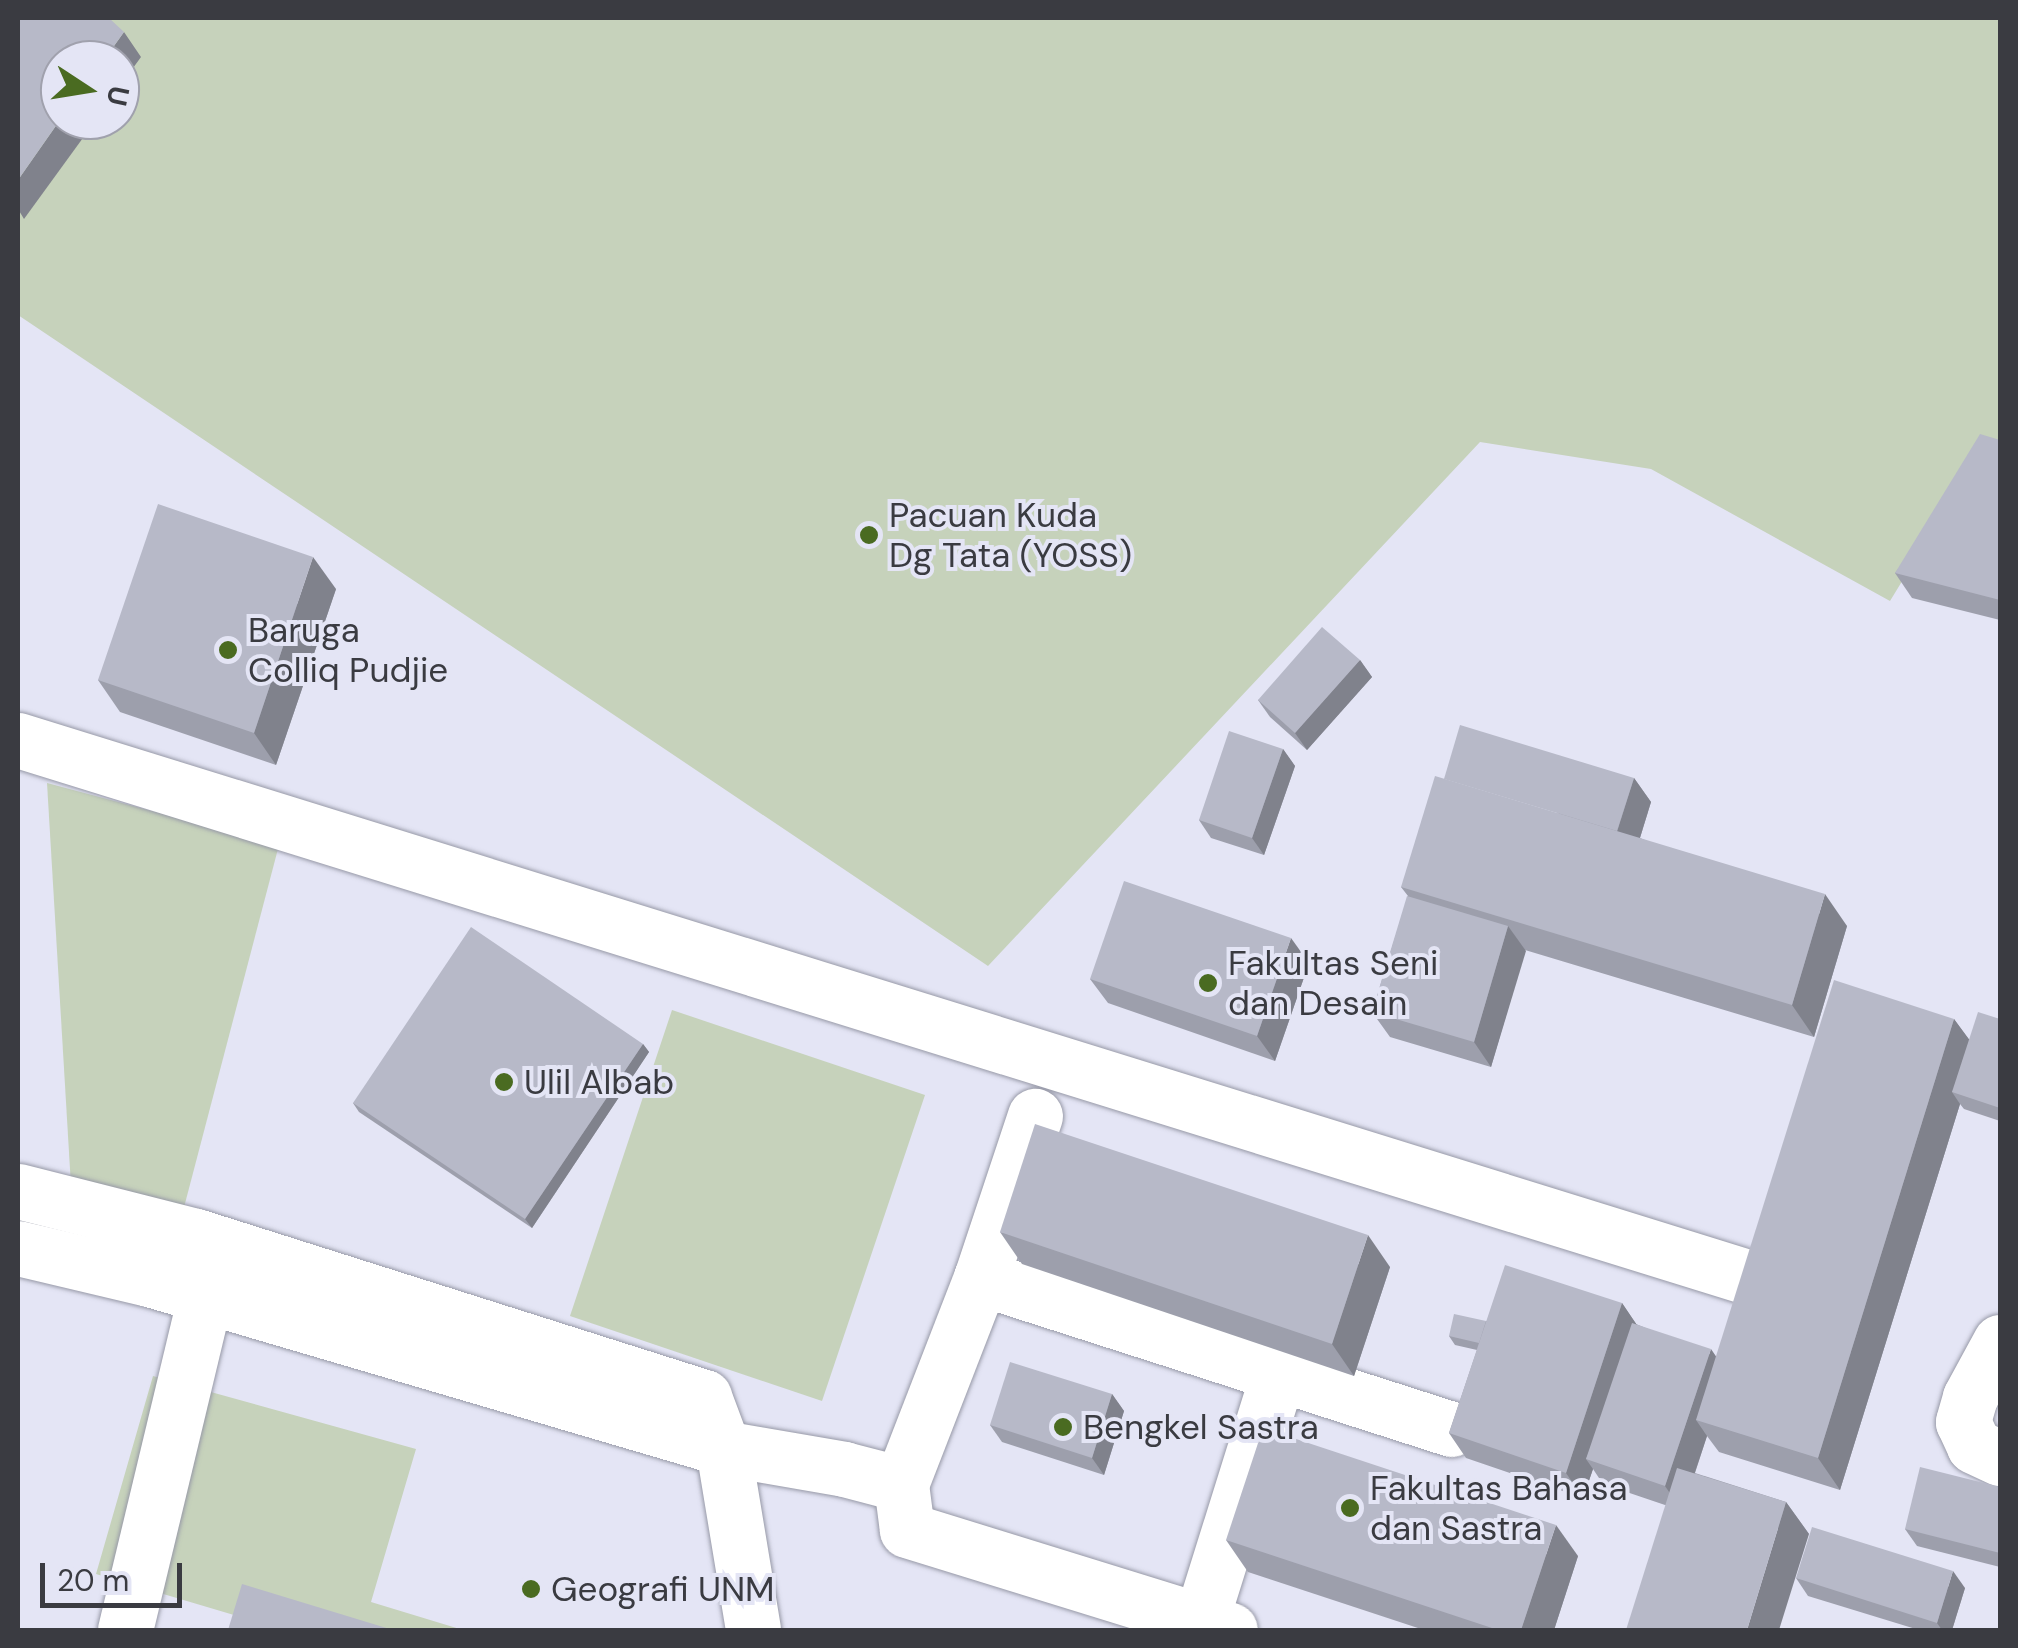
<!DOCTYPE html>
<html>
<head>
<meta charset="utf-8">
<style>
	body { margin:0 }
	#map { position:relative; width:2018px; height:1648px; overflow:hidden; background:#e4e5f5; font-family:"DM Sans",sans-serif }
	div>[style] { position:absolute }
	.green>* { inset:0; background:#c6d2bb }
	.roads { filter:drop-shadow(0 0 2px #9799a7) drop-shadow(0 0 2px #9799a7) }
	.minor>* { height:55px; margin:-27.5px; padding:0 27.5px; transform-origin:27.5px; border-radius:27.5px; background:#fff }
	.wall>* { inset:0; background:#9d9fac }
	.shaded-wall>* { inset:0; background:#80828c }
	.building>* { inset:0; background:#b7b9c8 }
	.dots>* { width:28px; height:28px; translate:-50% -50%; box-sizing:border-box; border:5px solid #e4e5f5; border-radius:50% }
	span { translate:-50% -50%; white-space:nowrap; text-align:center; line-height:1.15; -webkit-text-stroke:8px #e4e5f5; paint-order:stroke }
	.poi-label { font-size:35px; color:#3a3b41 }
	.left { translate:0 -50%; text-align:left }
	.frame { position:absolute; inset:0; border:20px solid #3a3b41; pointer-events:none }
	.north { position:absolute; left:40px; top:40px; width:100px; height:100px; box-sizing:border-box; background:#e4e5f5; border:2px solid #a0a1ad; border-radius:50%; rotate:102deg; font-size:28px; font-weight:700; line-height:40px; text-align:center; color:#3a3b41 }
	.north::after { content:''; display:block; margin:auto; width:35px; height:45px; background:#4a6b21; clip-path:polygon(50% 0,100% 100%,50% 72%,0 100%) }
	.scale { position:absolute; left:40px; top:1563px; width:142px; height:45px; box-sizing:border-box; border:5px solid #3a3b41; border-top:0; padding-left:12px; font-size:30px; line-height:35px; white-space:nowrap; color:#3a3b41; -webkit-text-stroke:8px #e4e5f5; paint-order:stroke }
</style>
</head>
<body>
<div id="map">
	<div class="green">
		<div style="clip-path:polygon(evenodd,18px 18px,2000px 18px,2000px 449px,1986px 444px,1890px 601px,1651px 469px,1480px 442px,988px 966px,18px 315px,18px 18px,60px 60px,120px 60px,120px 120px,60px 120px,60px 60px)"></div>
		<div style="clip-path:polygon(47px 783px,279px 845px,182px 1215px,71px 1186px)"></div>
		<div style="clip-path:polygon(672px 1010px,925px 1095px,822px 1401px,570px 1316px)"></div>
		<div style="clip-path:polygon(153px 1376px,416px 1449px,371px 1602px,463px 1630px,320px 1630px,244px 1618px,96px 1574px)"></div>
	</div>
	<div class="roads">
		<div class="minor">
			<div style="left:18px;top:740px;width:1828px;rotate:17.25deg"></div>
			<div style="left:18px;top:1191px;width:184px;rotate:14.2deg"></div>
			<div style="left:196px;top:1236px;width:533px;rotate:17.58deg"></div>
			<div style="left:704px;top:1397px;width:54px;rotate:69.6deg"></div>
			<div style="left:723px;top:1448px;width:184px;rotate:80.6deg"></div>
			<div style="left:18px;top:1248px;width:135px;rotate:13.3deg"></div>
			<div style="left:149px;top:1279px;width:598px;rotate:16.41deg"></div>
			<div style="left:723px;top:1448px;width:123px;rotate:9.8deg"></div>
			<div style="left:844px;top:1469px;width:59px;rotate:14.7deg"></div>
			<div style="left:901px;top:1484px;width:46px;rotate:82.6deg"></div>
			<div style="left:907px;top:1530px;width:338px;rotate:17.2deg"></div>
			<div style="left:981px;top:1278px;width:171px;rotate:-71.6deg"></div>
			<div style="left:2000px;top:1342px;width:63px;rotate:118.6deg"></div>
			<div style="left:1970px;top:1397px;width:26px;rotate:106deg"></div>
			<div style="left:1963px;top:1422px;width:26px;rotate:65deg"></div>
			<div style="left:1974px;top:1446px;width:29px;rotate:25deg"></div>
			<div style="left:901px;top:1484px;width:221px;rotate:-68.8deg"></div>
			<div style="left:981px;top:1278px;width:494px;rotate:17.8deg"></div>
			<div style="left:1201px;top:1620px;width:258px;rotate:-72.6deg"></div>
			<div style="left:125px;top:1630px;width:343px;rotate:-76.5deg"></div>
		</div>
	</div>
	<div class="wall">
		<div style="clip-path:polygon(2000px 440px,2000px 620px,1912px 598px,1895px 573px)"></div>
		<div style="clip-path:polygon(336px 589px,276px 765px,120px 712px,98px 680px)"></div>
		<div style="clip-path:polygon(1360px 660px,1372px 677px,1307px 750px,1270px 717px,1258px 700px)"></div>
		<div style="clip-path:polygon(1283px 749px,1295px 766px,1264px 855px,1211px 838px,1199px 820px)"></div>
		<div style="clip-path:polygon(1634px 778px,1651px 802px,1640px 838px,1847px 926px,1814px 1037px,1525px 950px,1491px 1067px,1390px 1037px,1372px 1012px,1408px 896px,1401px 887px)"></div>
		<div style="clip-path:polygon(1309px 963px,1275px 1061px,1108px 1003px,1090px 979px)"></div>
		<div style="clip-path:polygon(1954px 1019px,1969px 1040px,2000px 1019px,2000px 1121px,1964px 1109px,1960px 1104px,1840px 1490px,1719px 1452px,1707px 1436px,1695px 1473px,1786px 1502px,1809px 1534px,1665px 1505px,1603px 1484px,1593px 1469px,1583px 1498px,1466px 1458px,1449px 1433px,1477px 1350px,1455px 1345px,1449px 1336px,1486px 1321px,1622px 1303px,1636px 1324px,1716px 1357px)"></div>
		<div style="clip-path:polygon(643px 1044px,649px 1052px,532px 1228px,359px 1112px,353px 1103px)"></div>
		<div style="clip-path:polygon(1000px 1232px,1390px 1267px,1354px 1376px,1022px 1264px)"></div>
		<div style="clip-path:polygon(1112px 1394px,1124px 1411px,1104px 1475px,1002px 1442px,990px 1425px)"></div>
		<div style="clip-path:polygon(2000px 1487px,2000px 1567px,1917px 1546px,1905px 1529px)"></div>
		<div style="clip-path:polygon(1226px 1540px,1578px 1556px,1554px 1630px,1424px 1630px,1248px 1572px)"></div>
		<div style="clip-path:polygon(1796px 1578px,1965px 1588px,1952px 1630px,1919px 1630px,1808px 1596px)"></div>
	</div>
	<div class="shaded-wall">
		<div style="clip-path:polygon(124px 32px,141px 57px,120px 86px,120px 60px,104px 60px)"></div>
		<div style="clip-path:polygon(60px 120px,96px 120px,24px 219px,18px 209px,18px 180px)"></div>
		<div style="clip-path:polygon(313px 557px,336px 589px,276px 765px,254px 733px)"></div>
		<div style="clip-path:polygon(1360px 660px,1372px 677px,1307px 750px,1295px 733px)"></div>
		<div style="clip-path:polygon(1283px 749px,1295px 766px,1264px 855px,1252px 838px)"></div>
		<div style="clip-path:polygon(1634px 778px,1651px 802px,1634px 857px,1617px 832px)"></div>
		<div style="clip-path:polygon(1825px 894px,1847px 926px,1814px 1037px,1792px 1005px)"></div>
		<div style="clip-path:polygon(1508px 926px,1526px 951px,1491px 1067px,1474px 1042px)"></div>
		<div style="clip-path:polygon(1291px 938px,1309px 963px,1275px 1061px,1257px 1036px)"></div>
		<div style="clip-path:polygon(1954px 1019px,1977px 1050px,1952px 1092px,1960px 1104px,1840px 1490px,1818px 1458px)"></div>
		<div style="clip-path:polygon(643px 1044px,649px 1052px,532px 1228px,525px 1219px)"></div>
		<div style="clip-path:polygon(1368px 1235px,1390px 1267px,1354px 1376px,1332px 1344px)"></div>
		<div style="clip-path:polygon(1622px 1303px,1639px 1328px,1586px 1459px,1593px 1469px,1583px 1498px,1566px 1473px)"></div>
		<div style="clip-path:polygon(1711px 1349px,1728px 1374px,1696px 1420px,1707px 1436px,1682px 1511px,1665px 1486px)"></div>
		<div style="clip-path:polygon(1112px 1394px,1124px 1411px,1104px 1475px,1092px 1458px)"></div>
		<div style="clip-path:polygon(1786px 1502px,1809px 1534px,1779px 1630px,1747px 1630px)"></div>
		<div style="clip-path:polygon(1556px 1525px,1578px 1556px,1554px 1630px,1521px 1630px)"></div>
		<div style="clip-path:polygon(1953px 1571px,1965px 1588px,1952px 1630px,1942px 1630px,1937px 1623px)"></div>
	</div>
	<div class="building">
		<div style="clip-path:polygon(18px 18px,109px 18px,124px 32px,104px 60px,60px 60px,60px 120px,18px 180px)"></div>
		<div style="clip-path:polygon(1980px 434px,2000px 440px,2000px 600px,1895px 573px)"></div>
		<div style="clip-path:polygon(158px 504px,313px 557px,254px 733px,98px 680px)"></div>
		<div style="clip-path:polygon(1322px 627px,1360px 660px,1295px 733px,1258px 700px)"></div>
		<div style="clip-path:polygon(1460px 725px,1634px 778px,1617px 831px,1444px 779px)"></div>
		<div style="clip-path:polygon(1229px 731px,1283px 749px,1252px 838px,1199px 820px)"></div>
		<div style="clip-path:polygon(1435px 776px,1825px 894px,1792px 1005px,1401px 887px)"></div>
		<div style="clip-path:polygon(1124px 881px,1291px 938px,1257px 1036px,1090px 979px)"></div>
		<div style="clip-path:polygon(1407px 896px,1508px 926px,1474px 1042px,1372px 1012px)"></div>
		<div style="clip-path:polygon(471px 927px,643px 1044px,525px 1219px,353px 1103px)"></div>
		<div style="clip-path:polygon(1834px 980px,1954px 1019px,1818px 1458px,1696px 1420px)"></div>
		<div style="clip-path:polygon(1978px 1012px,2000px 1019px,2000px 1108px,1952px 1092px)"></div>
		<div style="clip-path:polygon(1035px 1124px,1368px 1235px,1332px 1344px,1000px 1232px)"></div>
		<div style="clip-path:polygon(1505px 1265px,1622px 1303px,1566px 1473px,1449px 1433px)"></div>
		<div style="clip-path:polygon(1454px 1314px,1486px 1321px,1479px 1343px,1449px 1336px)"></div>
		<div style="clip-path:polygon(1632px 1323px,1711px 1349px,1665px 1486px,1586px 1459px)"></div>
		<div style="clip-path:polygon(1010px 1362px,1112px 1394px,1092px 1458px,990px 1425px)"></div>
		<div style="clip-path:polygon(1263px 1428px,1556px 1525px,1521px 1630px,1498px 1630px,1226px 1540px)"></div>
		<div style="clip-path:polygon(1920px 1467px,2000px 1487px,2000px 1553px,1905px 1529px)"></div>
		<div style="clip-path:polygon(1677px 1468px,1786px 1502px,1747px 1630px,1626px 1630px)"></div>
		<div style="clip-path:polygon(1812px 1527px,1953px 1571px,1937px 1623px,1796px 1578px)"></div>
		<div style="clip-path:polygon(242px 1584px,393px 1630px,228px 1630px)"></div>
	</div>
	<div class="dots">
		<div style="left:869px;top:535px;background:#4a6b21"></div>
		<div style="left:228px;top:650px;background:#4a6b21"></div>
		<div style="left:1208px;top:983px;background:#4a6b21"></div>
		<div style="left:504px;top:1082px;background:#4a6b21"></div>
		<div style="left:1063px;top:1427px;background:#4a6b21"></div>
		<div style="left:1350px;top:1508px;background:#4a6b21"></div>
		<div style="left:531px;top:1589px;background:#4a6b21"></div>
	</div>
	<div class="poi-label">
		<span class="left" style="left:889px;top:535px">Pacuan Kuda<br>Dg Tata (YOSS)</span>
		<span class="left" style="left:248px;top:650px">Baruga<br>Colliq Pudjie</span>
		<span class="left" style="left:1228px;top:983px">Fakultas Seni<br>dan Desain</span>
		<span class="left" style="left:524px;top:1082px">Ulil Albab</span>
		<span class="left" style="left:1083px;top:1427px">Bengkel Sastra</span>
		<span class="left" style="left:1370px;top:1508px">Fakultas Bahasa<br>dan Sastra</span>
		<span class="left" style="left:551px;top:1589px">Geografi UNM</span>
	</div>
	<div class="frame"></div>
	<div class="north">U</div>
	<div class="scale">20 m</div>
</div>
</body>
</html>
